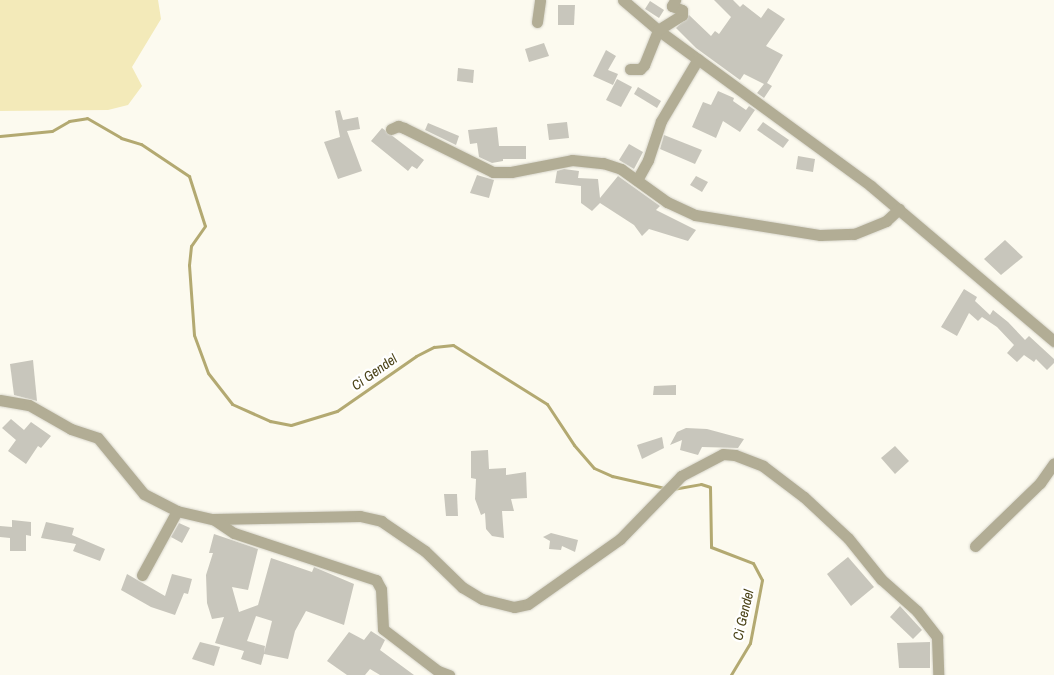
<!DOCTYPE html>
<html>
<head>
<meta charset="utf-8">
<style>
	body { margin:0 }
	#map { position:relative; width:1054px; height:675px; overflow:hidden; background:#fcfaef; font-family:"Archivo Narrow",sans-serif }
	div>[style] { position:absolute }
	.green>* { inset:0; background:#f3eab9 }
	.stream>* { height:3px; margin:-1.5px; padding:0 1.5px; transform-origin:1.5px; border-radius:1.5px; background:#b3a971 }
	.building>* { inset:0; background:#c8c6bc }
	.roads { filter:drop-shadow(0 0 1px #d7d5cb) drop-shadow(0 0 1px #d7d5cb) }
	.street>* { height:11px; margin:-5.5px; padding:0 5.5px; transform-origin:5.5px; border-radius:5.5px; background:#b2ad95 }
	span { translate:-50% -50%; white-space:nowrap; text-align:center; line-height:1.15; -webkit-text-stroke:4.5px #fff; paint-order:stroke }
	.water-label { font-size:14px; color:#4a4216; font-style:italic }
</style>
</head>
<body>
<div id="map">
	<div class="green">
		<div style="clip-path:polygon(0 0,158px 0,161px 19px,132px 67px,142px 86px,128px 105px,108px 110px,0 111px)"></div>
	</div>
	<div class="stream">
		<div style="left:0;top:136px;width:52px;rotate:-5.5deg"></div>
		<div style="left:52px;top:131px;width:20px;rotate:-30deg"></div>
		<div style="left:69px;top:121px;width:18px;rotate:-9deg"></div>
		<div style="left:87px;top:118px;width:39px;rotate:30deg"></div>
		<div style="left:121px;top:138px;width:21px;rotate:17deg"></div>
		<div style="left:141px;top:144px;width:58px;rotate:33.7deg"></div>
		<div style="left:189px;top:176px;width:52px;rotate:72.3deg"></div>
		<div style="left:205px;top:226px;width:24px;rotate:125deg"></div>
		<div style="left:191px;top:246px;width:19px;rotate:96deg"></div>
		<div style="left:189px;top:265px;width:70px;rotate:85.9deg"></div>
		<div style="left:194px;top:335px;width:40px;rotate:69.8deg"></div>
		<div style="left:208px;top:373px;width:39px;rotate:52deg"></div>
		<div style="left:232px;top:404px;width:42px;rotate:24.1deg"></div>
		<div style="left:270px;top:421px;width:21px;rotate:11deg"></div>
		<div style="left:291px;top:425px;width:48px;rotate:-16.9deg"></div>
		<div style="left:337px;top:411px;width:96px;rotate:-34.8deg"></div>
		<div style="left:416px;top:356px;width:20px;rotate:-27deg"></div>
		<div style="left:434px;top:347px;width:19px;rotate:-6deg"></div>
		<div style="left:453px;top:345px;width:111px;rotate:32.1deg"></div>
		<div style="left:547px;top:404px;width:49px;rotate:56.6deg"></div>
		<div style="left:574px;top:445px;width:30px;rotate:49deg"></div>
		<div style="left:594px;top:468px;width:20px;rotate:24deg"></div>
		<div style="left:612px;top:476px;width:54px;rotate:12.8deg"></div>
		<div style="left:673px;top:489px;width:28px;rotate:-10deg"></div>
		<div style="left:701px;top:484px;width:9px;rotate:18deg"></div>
		<div style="left:710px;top:487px;width:60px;rotate:89deg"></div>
		<div style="left:711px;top:547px;width:45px;rotate:20.9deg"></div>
		<div style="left:753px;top:563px;width:19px;rotate:62deg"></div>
		<div style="left:762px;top:580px;width:64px;rotate:100.8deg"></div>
		<div style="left:750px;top:643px;width:37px;rotate:121deg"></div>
	</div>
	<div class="building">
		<div style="clip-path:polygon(714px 0,733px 0,740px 7px,743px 4px,761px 18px,768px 8px,785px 19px,766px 46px,783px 55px,767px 83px,772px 86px,764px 98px,757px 93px,764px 84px,744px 74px,740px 80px,696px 48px,676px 28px,689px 15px,711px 36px,715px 31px,719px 34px,731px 17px)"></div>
		<div style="clip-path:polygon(650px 1px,664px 10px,659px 18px,645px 9px)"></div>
		<div style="clip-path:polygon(558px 5px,575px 5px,574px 25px,558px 25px)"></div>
		<div style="clip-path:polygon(544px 43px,549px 56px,529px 62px,525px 49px)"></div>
		<div style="clip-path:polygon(606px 50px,616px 56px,608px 70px,618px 74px,613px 85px,593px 76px)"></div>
		<div style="clip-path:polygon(458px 68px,474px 70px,473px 83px,457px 81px)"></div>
		<div style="clip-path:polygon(617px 79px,632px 87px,621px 107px,606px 100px)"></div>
		<div style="clip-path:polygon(638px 87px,661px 101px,657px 108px,634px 94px)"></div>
		<div style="clip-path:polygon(718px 91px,734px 98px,733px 101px,746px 110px,749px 106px,755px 110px,740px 132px,723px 121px,716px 138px,692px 127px,703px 102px,711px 105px)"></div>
		<div style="clip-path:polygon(340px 110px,343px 120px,358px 117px,360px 129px,347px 131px,362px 171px,338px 179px,324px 142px,340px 137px,335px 111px)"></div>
		<div style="clip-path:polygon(567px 122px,569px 138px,549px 140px,547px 124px)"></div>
		<div style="clip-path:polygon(763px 122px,789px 140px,783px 148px,757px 130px)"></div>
		<div style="clip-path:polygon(428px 123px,459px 136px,456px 145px,425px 130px)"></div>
		<div style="clip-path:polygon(497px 127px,499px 146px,526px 146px,526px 159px,503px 159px,503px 161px,492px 163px,479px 157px,477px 143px,470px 144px,468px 130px)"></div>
		<div style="clip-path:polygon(382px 128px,424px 160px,417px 169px,412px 166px,408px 171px,371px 141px)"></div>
		<div style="clip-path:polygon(664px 135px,702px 150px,695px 164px,660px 149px)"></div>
		<div style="clip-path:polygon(629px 144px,643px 152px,634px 169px,619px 160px)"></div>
		<div style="clip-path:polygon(798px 156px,815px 159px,813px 172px,796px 169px)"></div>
		<div style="clip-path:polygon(564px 169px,579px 171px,578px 178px,598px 179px,600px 198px,618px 176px,660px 206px,656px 210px,696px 230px,688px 241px,649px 229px,642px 236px,634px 225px,600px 203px,592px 211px,581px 203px,581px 186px,555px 183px,557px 171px)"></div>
		<div style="clip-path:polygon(477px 175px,494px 180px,489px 198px,470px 193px)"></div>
		<div style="clip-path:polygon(696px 176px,708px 182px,702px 192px,690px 185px)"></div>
		<div style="clip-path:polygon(1005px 240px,1023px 257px,1001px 275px,984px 259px)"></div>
		<div style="clip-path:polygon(964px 289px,977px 297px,975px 301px,990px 315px,993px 310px,1008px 322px,1025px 340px,1029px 336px,1054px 359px,1054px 363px,1047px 370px,1036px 359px,1034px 362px,1024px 355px,1017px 362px,1007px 353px,1014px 345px,997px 327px,982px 317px,978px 321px,969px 313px,957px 336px,941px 327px)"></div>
		<div style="clip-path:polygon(33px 360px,37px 401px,14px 395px,10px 364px)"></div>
		<div style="clip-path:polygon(676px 385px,676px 395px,653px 395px,654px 386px)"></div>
		<div style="clip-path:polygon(11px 419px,24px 430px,31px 422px,51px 436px,41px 448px,38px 446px,26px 464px,8px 451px,16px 440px,2px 428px)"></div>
		<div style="clip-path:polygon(686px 428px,707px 429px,744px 439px,738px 448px,702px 447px,698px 455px,680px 450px,682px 440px,670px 445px,677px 432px)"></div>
		<div style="clip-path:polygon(662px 437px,664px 448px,642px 459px,637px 445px)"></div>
		<div style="clip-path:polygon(895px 446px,909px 461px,895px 474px,881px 458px)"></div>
		<div style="clip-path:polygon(488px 450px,489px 469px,506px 468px,506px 475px,526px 472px,527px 498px,511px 499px,514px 511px,502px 511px,504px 538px,492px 536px,486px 529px,485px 513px,481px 515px,475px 499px,476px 479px,471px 478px,471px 451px)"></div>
		<div style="clip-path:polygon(444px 494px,457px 494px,458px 516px,446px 516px)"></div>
		<div style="clip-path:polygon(12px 520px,31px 522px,31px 536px,26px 535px,26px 551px,10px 551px,10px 538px,0 537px,0 526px,12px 527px)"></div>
		<div style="clip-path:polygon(46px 522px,74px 528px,72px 535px,105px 549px,100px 561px,73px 551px,76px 544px,41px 538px)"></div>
		<div style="clip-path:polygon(179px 523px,190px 528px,182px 543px,171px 537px)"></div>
		<div style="clip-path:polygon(551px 533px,578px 540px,575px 552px,562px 546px,561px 550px,549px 549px,550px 541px,543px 537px)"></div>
		<div style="clip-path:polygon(evenodd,214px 534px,258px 549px,248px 590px,232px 587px,239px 612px,258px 605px,271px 558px,312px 572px,314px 567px,354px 584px,344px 625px,306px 611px,295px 631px,288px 659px,264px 654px,261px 665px,241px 659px,244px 651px,215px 643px,224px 617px,212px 619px,207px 603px,206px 575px,213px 553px,209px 553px,214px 534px,256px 616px,272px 621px,264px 653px,265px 646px,247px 641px,256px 616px)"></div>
		<div style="clip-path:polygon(848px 557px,874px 587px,851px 606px,827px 574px)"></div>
		<div style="clip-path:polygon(127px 574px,165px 596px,172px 574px,192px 579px,188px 594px,184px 593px,175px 615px,151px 607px,121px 590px)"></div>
		<div style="clip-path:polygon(900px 606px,922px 630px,913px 639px,890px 617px)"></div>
		<div style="clip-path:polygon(371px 631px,385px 640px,380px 650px,414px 675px,380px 675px,370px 669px,365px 675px,347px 675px,327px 661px,349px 632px,364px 640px)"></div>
		<div style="clip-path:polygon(200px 642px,220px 647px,214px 666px,192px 659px)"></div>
		<div style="clip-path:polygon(930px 642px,930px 668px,899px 668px,897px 643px)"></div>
	</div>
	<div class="roads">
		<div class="street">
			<div style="left:623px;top:0;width:46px;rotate:40.6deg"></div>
			<div style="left:658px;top:30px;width:264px;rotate:36.2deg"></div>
			<div style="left:871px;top:186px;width:240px;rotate:40.3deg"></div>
			<div style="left:537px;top:22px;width:22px;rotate:-82deg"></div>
			<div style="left:630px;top:69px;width:10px"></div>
			<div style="left:640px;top:69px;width:6px;rotate:-45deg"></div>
			<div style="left:644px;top:65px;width:38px;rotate:-68deg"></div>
			<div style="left:658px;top:30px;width:28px;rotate:-32deg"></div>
			<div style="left:682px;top:15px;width:5px;rotate:-90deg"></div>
			<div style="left:682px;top:10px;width:11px;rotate:-158deg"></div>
			<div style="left:672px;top:6px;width:7px;rotate:-63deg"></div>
			<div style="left:391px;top:129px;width:8px;rotate:-23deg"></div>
			<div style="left:398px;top:126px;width:6px;rotate:18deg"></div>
			<div style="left:404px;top:128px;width:99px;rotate:26.3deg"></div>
			<div style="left:493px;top:172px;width:18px"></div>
			<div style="left:511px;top:172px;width:62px;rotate:-11.1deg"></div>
			<div style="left:572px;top:160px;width:31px;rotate:6deg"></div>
			<div style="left:603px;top:163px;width:19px;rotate:18deg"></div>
			<div style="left:621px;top:169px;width:57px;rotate:35.7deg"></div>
			<div style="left:667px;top:202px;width:31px;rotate:25deg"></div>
			<div style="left:695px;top:215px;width:127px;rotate:9.1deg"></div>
			<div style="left:820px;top:235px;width:34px;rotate:-2deg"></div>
			<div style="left:854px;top:234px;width:35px;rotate:-22deg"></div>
			<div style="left:886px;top:221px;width:18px;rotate:-43deg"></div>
			<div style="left:637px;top:180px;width:23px;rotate:-61deg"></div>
			<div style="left:648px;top:160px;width:41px;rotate:-71.6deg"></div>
			<div style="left:661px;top:121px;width:72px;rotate:-59.2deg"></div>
			<div style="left:0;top:400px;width:29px;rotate:10deg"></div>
			<div style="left:29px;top:405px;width:48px;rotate:29.7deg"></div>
			<div style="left:71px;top:429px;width:28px;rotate:18deg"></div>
			<div style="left:98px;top:438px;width:72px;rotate:50.6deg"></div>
			<div style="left:144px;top:494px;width:37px;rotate:27deg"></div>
			<div style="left:177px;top:511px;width:37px;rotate:13deg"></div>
			<div style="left:213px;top:519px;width:147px;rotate:-1.2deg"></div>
			<div style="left:360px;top:516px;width:22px;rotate:13deg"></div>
			<div style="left:381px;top:521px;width:53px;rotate:34.3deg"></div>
			<div style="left:425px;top:551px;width:52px;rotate:44.2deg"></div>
			<div style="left:462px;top:587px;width:23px;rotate:31deg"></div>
			<div style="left:482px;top:599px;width:33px;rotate:14deg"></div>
			<div style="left:514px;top:607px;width:14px;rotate:-12deg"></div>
			<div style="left:528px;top:604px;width:113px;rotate:-35.2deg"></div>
			<div style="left:620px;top:539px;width:88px;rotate:-45.9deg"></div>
			<div style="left:681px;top:476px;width:47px;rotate:-27.6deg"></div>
			<div style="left:723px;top:454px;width:12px;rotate:5deg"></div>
			<div style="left:735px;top:455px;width:30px;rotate:21deg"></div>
			<div style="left:763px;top:466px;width:51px;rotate:37.1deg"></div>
			<div style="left:804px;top:497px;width:60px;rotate:43deg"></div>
			<div style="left:848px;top:538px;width:53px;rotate:51.2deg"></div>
			<div style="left:881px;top:579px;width:48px;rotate:41.6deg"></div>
			<div style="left:917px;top:611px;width:33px;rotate:52deg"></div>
			<div style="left:937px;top:637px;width:38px;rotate:88deg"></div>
			<div style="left:213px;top:519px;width:25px;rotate:34deg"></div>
			<div style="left:234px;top:533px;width:150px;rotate:18.3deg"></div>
			<div style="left:376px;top:580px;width:10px;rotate:61deg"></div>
			<div style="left:381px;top:589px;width:40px;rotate:87.1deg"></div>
			<div style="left:383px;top:629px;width:69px;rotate:37.4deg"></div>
			<div style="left:438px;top:671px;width:12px;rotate:20deg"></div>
			<div style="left:975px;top:546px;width:91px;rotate:-44.1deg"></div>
			<div style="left:1040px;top:483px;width:24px;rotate:-55deg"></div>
			<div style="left:142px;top:575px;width:73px;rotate:-61.3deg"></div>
		</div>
	</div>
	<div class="water-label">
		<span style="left:374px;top:372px;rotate:-35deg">Ci Gendel</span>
		<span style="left:743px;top:615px;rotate:-77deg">Ci Gendel</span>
	</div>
</div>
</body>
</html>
